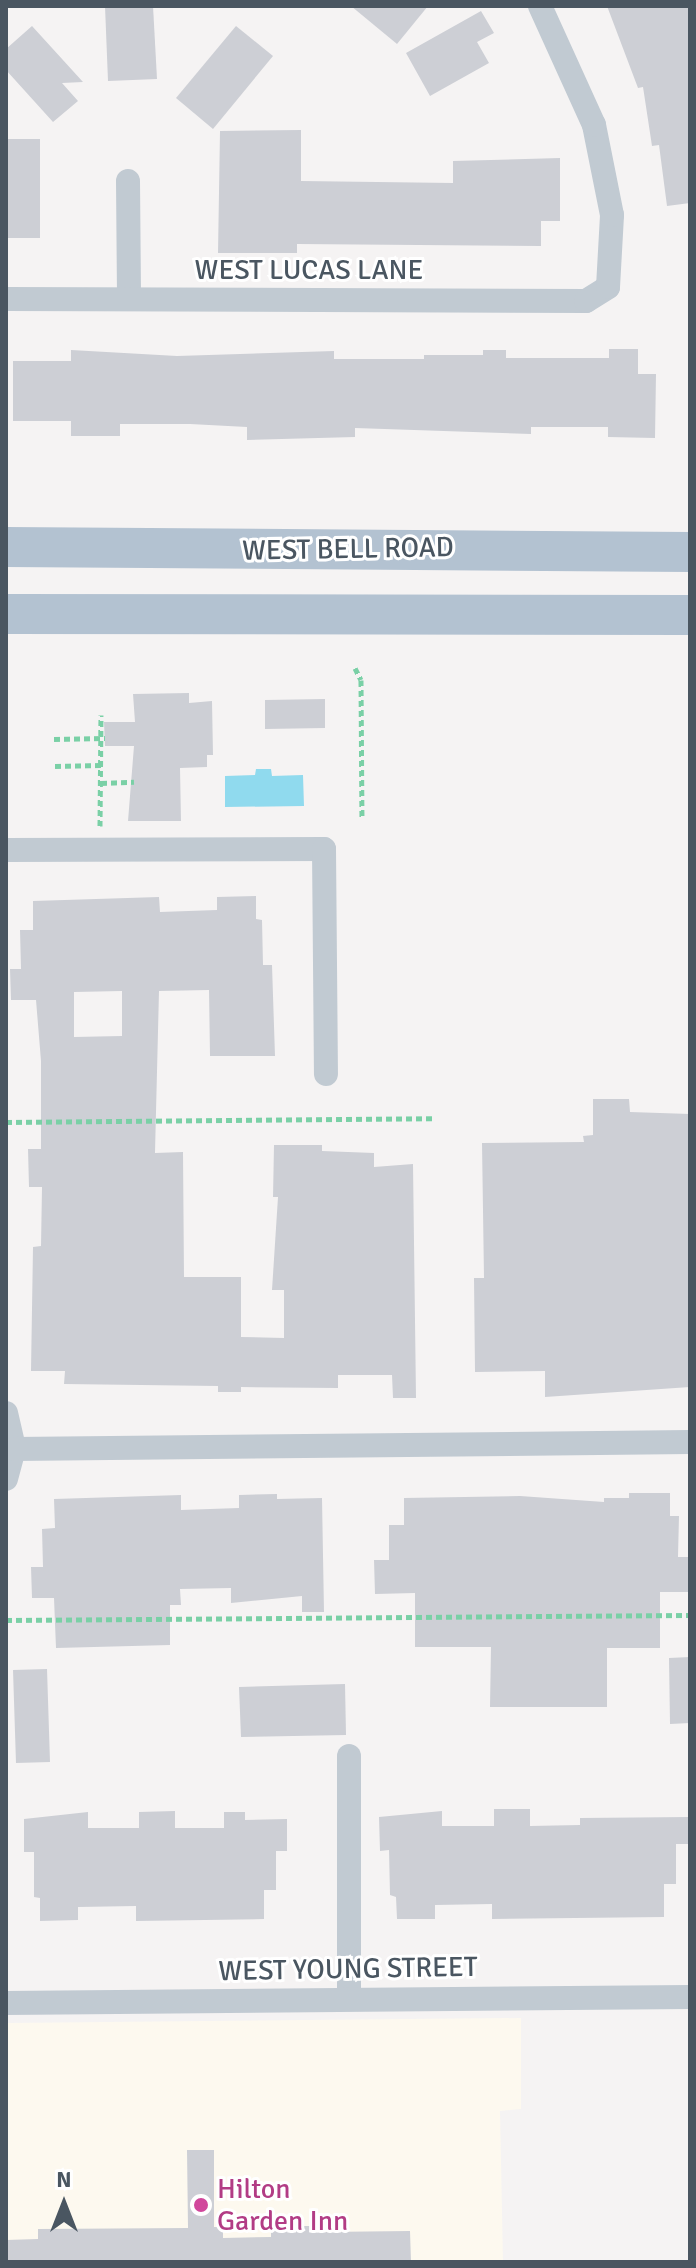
<!DOCTYPE html>
<html>
<head>
<meta charset="utf-8">
<style>
	body { margin:0 }
	#map { position:relative; width:696px; height:2268px; overflow:hidden; background:#f5f3f3; font-family:Signika,sans-serif }
	div>[style] { position:absolute }
	.commercial>* { inset:0; background:#fdf9ef }
	.water>* { inset:0; background:#90daee }
	.building>* { inset:0; background:#cdcfd5 }
	.path>* { height:5px; margin-top:-2.5px; transform-origin:0; background:repeating-linear-gradient(90deg,#7ad0a6 0 6px,transparent 0 10px) }
	.minor>* { height:24px; margin:-12px; padding:0 12px; transform-origin:12px; border-radius:12px; background:#c1cad2 }
	.primary>* { height:40px; margin:-20px; padding:0 20px; transform-origin:20px; border-radius:20px; background:#b3c2d1 }
	.dots>* { width:22px; height:22px; translate:-50% -50%; box-sizing:border-box; border:4px solid #fff; border-radius:50% }
	span { translate:-50% -50%; white-space:nowrap; text-align:center; line-height:1.15; -webkit-text-stroke:6px #fff; paint-order:stroke }
	.street-label { font-size:28px; color:#4a5661 }
	.hotel-label { font-size:28px; color:#b23c85 }
	.left { translate:0 -50%; text-align:left }
	.frame { position:absolute; inset:0; border:8px solid #4a5661; pointer-events:none }
	.north { position:absolute; left:24px; top:2164px; width:80px; height:80px; -webkit-text-stroke:6px #fff; paint-order:stroke; rotate:0deg; font-size:22px; font-weight:700; line-height:32px; text-align:center; color:#4a5661 }
	.north::after { content:''; display:block; margin:auto; width:28px; height:36px; background:#4a5661; clip-path:polygon(50% 0,100% 100%,50% 72%,0 100%) }
</style>
</head>
<body>
<div id="map">
	<div class="commercial">
		<div style="clip-path:polygon(521px 2018px,521px 2109px,500px 2111px,503px 2262px,6px 2262px,6px 2023px)"></div>
	</div>
	<div class="water">
		<div style="clip-path:polygon(256px 769px,271px 769px,272px 776px,303px 775px,304px 806px,225px 807px,225px 776px,255px 775px)"></div>
	</div>
	<div class="building">
		<div style="clip-path:polygon(105px 6px,153px 6px,157px 79px,108px 81px)"></div>
		<div style="clip-path:polygon(351px 6px,428px 6px,397px 44px)"></div>
		<div style="clip-path:polygon(607px 6px,690px 6px,690px 203px,667px 206px,659px 145px,652px 146px,643px 87px,638px 88px)"></div>
		<div style="clip-path:polygon(481px 11px,494px 33px,477px 42px,489px 63px,430px 96px,406px 53px)"></div>
		<div style="clip-path:polygon(32px 26px,83px 82px,62px 83px,78px 101px,53px 122px,6px 70px,6px 49px)"></div>
		<div style="clip-path:polygon(236px 26px,273px 56px,213px 129px,176px 98px)"></div>
		<div style="clip-path:polygon(301px 130px,301px 181px,453px 183px,453px 161px,560px 158px,560px 221px,541px 221px,541px 246px,297px 244px,297px 253px,218px 253px,220px 131px)"></div>
		<div style="clip-path:polygon(6px 139px,40px 139px,40px 238px,6px 238px)"></div>
		<div style="clip-path:polygon(609px 349px,638px 349px,638px 374px,656px 374px,655px 438px,608px 437px,608px 427px,531px 427px,531px 434px,355px 428px,355px 437px,247px 440px,247px 427px,190px 424px,120px 424px,120px 436px,71px 436px,71px 421px,13px 421px,13px 361px,71px 361px,71px 350px,177px 356px,334px 351px,334px 359px,424px 359px,424px 355px,483px 355px,483px 350px,506px 350px,506px 358px,609px 358px)"></div>
		<div style="clip-path:polygon(189px 693px,189px 703px,212px 701px,213px 755px,207px 755px,207px 767px,180px 768px,181px 821px,128px 821px,134px 746px,105px 746px,104px 722px,135px 722px,133px 694px)"></div>
		<div style="clip-path:polygon(325px 699px,325px 728px,265px 729px,265px 700px)"></div>
		<div style="clip-path:polygon(evenodd,256px 896px,256px 919px,262px 920px,263px 965px,272px 965px,275px 1056px,210px 1056px,209px 990px,159px 991px,155px 1153px,183px 1152px,184px 1277px,241px 1277px,241px 1337px,284px 1338px,284px 1290px,272px 1290px,278px 1197px,273px 1197px,274px 1145px,322px 1145px,322px 1151px,374px 1153px,374px 1167px,413px 1164px,416px 1398px,393px 1398px,392px 1375px,338px 1375px,338px 1388px,241px 1387px,241px 1392px,218px 1392px,218px 1386px,64px 1384px,65px 1371px,31px 1371px,33px 1247px,41px 1246px,42px 1187px,29px 1187px,28px 1149px,41px 1149px,41px 1061px,36px 1000px,11px 1000px,10px 969px,21px 969px,20px 930px,33px 930px,33px 901px,159px 897px,160px 912px,217px 910px,217px 897px,256px 896px,122px 991px,122px 1036px,74px 1037px,74px 992px,122px 991px)"></div>
		<div style="clip-path:polygon(593px 1099px,629px 1099px,630px 1112px,690px 1114px,690px 1387px,545px 1397px,545px 1371px,475px 1372px,474px 1278px,484px 1278px,482px 1143px,584px 1142px,583px 1136px,593px 1135px)"></div>
		<div style="clip-path:polygon(629px 1493px,670px 1493px,670px 1516px,679px 1516px,678px 1557px,690px 1557px,690px 1592px,660px 1592px,660px 1648px,607px 1648px,607px 1707px,490px 1707px,491px 1647px,415px 1647px,415px 1593px,375px 1594px,374px 1560px,389px 1560px,389px 1525px,404px 1525px,404px 1498px,520px 1496px,604px 1502px,604px 1498px,629px 1498px)"></div>
		<div style="clip-path:polygon(277px 1494px,277px 1499px,322px 1498px,324px 1612px,302px 1612px,302px 1596px,231px 1603px,231px 1588px,180px 1589px,181px 1605px,170px 1605px,170px 1645px,56px 1648px,54px 1598px,32px 1598px,31px 1567px,43px 1567px,42px 1529px,55px 1528px,54px 1499px,181px 1495px,181px 1510px,239px 1508px,239px 1495px)"></div>
		<div style="clip-path:polygon(690px 1657px,690px 1723px,670px 1724px,669px 1658px)"></div>
		<div style="clip-path:polygon(47px 1669px,50px 1762px,16px 1763px,13px 1670px)"></div>
		<div style="clip-path:polygon(345px 1684px,346px 1735px,241px 1737px,239px 1687px)"></div>
		<div style="clip-path:polygon(494px 1809px,530px 1809px,530px 1826px,580px 1825px,580px 1818px,690px 1817px,690px 1844px,676px 1844px,676px 1884px,664px 1884px,664px 1917px,492px 1919px,492px 1904px,435px 1905px,435px 1919px,397px 1919px,396px 1897px,390px 1895px,389px 1850px,380px 1851px,379px 1817px,442px 1811px,442px 1826px,494px 1826px)"></div>
		<div style="clip-path:polygon(175px 1811px,175px 1828px,224px 1828px,224px 1812px,245px 1812px,245px 1820px,287px 1819px,287px 1851px,276px 1851px,276px 1890px,264px 1890px,264px 1919px,136px 1921px,136px 1906px,78px 1907px,78px 1920px,40px 1921px,40px 1898px,34px 1897px,34px 1852px,24px 1852px,24px 1819px,88px 1812px,88px 1828px,139px 1828px,139px 1812px)"></div>
		<div style="clip-path:polygon(187px 2150px,214px 2150px,214px 2227px,223px 2227px,223px 2238px,271px 2237px,271px 2226px,324px 2226px,324px 2232px,410px 2231px,411px 2262px,6px 2262px,6px 2240px,38px 2239px,38px 2229px,188px 2228px)"></div>
	</div>
	<div class="path">
		<div style="left:355px;top:668px;width:13px;rotate:63deg"></div>
		<div style="left:361px;top:680px;width:137px;rotate:89.6deg"></div>
		<div style="left:54px;top:739px;width:51px;rotate:-1.1deg"></div>
		<div style="left:55px;top:766px;width:46px;rotate:-1.2deg"></div>
		<div style="left:101px;top:783px;width:33px;rotate:-2deg"></div>
		<div style="left:100px;top:826px;width:111px;rotate:-89.5deg"></div>
		<div style="left:6px;top:1122px;width:427px;rotate:-0.5deg"></div>
		<div style="left:6px;top:1620px;width:684px;rotate:-0.42deg"></div>
	</div>
	<div class="minor">
		<div style="left:128px;top:181px;width:118px;rotate:89.5deg"></div>
		<div style="left:6px;top:299px;width:580px;rotate:0.2deg"></div>
		<div style="left:586px;top:301px;width:26px;rotate:-32deg"></div>
		<div style="left:608px;top:287px;width:72px;rotate:-86.8deg"></div>
		<div style="left:612px;top:215px;width:92px;rotate:-101.3deg"></div>
		<div style="left:594px;top:125px;width:131px;rotate:-114.4deg"></div>
		<div style="left:6px;top:850px;width:318px;rotate:-0.2deg"></div>
		<div style="left:324px;top:849px;width:225px;rotate:89.5deg"></div>
		<div style="left:6px;top:1413px;width:37px;rotate:77deg"></div>
		<div style="left:14px;top:1449px;width:31px;rotate:105deg"></div>
		<div style="left:14px;top:1449px;width:676px;rotate:-0.59deg"></div>
		<div style="left:349px;top:1756px;width:243px;rotate:90deg"></div>
		<div style="left:6px;top:2003px;width:684px;rotate:-0.5deg"></div>
	</div>
	<div class="primary">
		<div style="left:6px;top:547px;width:684px;rotate:0.42deg"></div>
		<div style="left:6px;top:614px;width:684px;rotate:0.08deg"></div>
	</div>
	<div class="dots">
		<div style="left:201px;top:2205px;background:#d1479c"></div>
	</div>
	<div class="street-label">
		<span style="left:309px;top:270px">WEST LUCAS LANE</span>
		<span style="left:348px;top:549px;rotate:-1deg">WEST BELL ROAD</span>
		<span style="left:348px;top:1969px;rotate:-1deg">WEST YOUNG STREET</span>
	</div>
	<div class="hotel-label">
		<span class="left" style="left:217px;top:2205px">Hilton<br>Garden Inn</span>
	</div>
	<div class="frame"></div>
	<div class="north">N</div>
</div>
</body>
</html>
